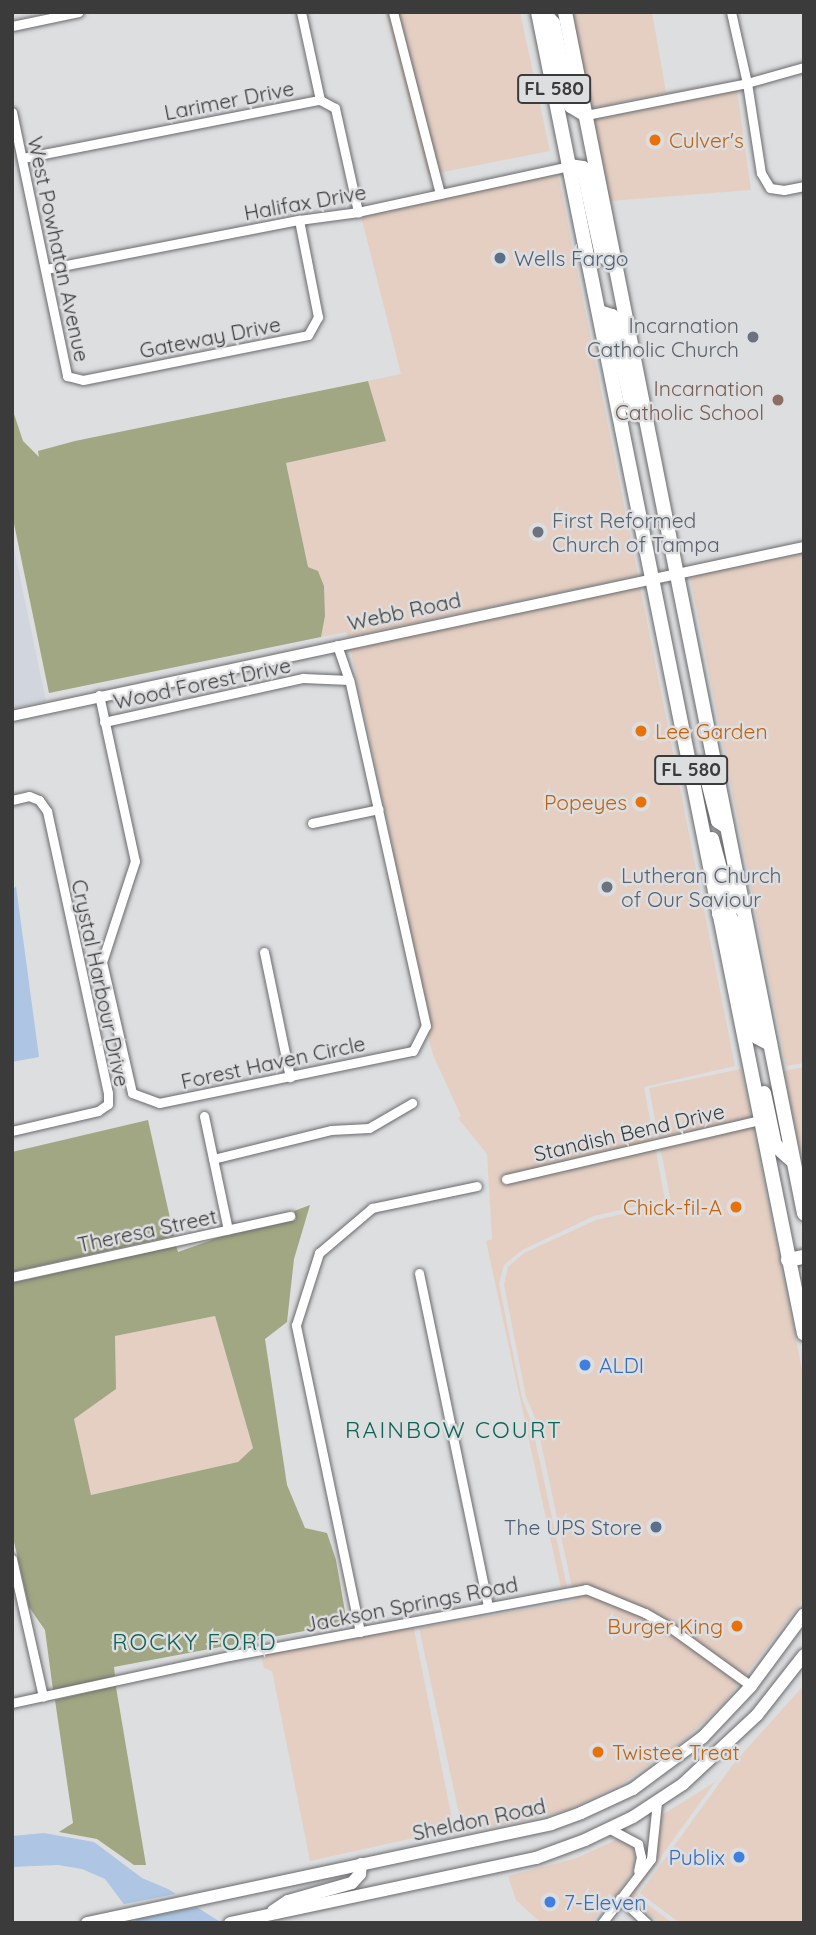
<!DOCTYPE html>
<html>
<head>
<meta charset="utf-8">
<style>
	body { margin:0 }
	#map { position:relative; width:816px; height:1935px; overflow:hidden; background:#dddee0; font-family:Quicksand,sans-serif }
	div>[style] { position:absolute }
	.commercial>* { inset:0; background:#e5cfc3 }
	.built>* { inset:0; background:#d1d5de }
	.forest>* { inset:0; background:#a1a683 }
	.water>* { inset:0; background:#aec6e3 }
	.pier>* { inset:0; background:#dddee0 }
	.roads { filter:drop-shadow(0 0 2px #696a6c) drop-shadow(0 0 2px #696a6c) }
	.minor>* { height:9px; margin:-4.5px; padding:0 4.5px; transform-origin:4.5px; border-radius:4.5px; background:#fff }
	.tertiary>* { height:10px; margin:-5px; padding:0 5px; transform-origin:5px; border-radius:5px; background:#fff }
	.secondary>* { height:12px; margin:-6px; padding:0 6px; transform-origin:6px; border-radius:6px; background:#fff }
	.primary>* { height:14px; margin:-7px; padding:0 7px; transform-origin:7px; border-radius:7px; background:#fff }
	.dots>* { width:19px; height:19px; translate:-50% -50%; box-sizing:border-box; border:4px solid #dddee0; border-radius:50% }
	span { translate:-50% -50%; white-space:nowrap; text-align:center; line-height:1.15; -webkit-text-stroke:5px #dddee0; paint-order:stroke }
	.shield-label span { padding:2px 5px; background:#dddee0; border:2px solid; border-radius:5px; -webkit-text-stroke-width:0 }
	.shield-label { font-size:19px; color:#3b3b3c; font-weight:700 }
	.street-label { font-size:21px; color:#3b3b3c }
	.food-label { font-size:21px; color:#c56008 }
	.left { translate:0 -50%; text-align:left }
	.right { translate:-100% -50%; text-align:right }
	.service-label { font-size:21px; color:#4e5e75 }
	.worship-label { font-size:21px; color:#5b616d }
	.education-label { font-size:21px; color:#785e54 }
	.shop-label { font-size:21px; color:#366cbe }
	.neighbourhood-label { font-size:23px; color:#0b6354; letter-spacing:2px }
	.frame { position:absolute; inset:0; border:14px solid #3b3b3c; pointer-events:none }
</style>
</head>
<body>
<div id="map">
	<div class="commercial">
		<div style="clip-path:polygon(386px 12px,520px 12px,550px 151px,428px 175px)"></div>
		<div style="clip-path:polygon(571px 12px,652px 12px,666px 92px,735px 80px,591px 108px)"></div>
		<div style="clip-path:polygon(737px 90px,751px 190px,610px 201px,593px 119px)"></div>
		<div style="clip-path:polygon(558px 174px,638px 576px,348px 637px,346px 632px,321px 637px,325px 616px,324px 586px,308px 568px,286px 463px,386px 440px,368px 381px,401px 374px,361px 216px)"></div>
		<div style="clip-path:polygon(804px 552px,804px 1063px,786px 1066px,690px 576px)"></div>
		<div style="clip-path:polygon(640px 586px,735px 1066px,644px 1087px,665px 1200px,594px 1216px,522px 1250px,504px 1265px,499px 1284px,522px 1398px,531px 1421px,567px 1587px,561px 1588px,486px 1241px,492px 1239px,487px 1154px,458px 1118px,461px 1116px,433px 1055px,389px 886px,387px 868px,393px 848px,350px 647px)"></div>
		<div style="clip-path:polygon(804px 1067px,804px 1170px,784px 1071px)"></div>
		<div style="clip-path:polygon(741px 1069px,804px 1379px,804px 1599px,723px 1704px,684px 1740px,620px 1785px,570px 1809px,530px 1820px,463px 1832px,419px 1628px,575px 1601px,536px 1420px,526px 1397px,504px 1285px,508px 1267px,524px 1253px,596px 1220px,671px 1203px,649px 1088px)"></div>
		<div style="clip-path:polygon(215px 1316px,253px 1448px,238px 1462px,91px 1495px,74px 1419px,116px 1389px,115px 1336px)"></div>
		<div style="clip-path:polygon(416px 1624px,414px 1629px,454px 1829px,310px 1861px,272px 1671px,264px 1668px,261px 1655px)"></div>
		<div style="clip-path:polygon(804px 1685px,804px 1923px,680px 1923px,640px 1893px,734px 1763px)"></div>
		<div style="clip-path:polygon(715px 1782px,636px 1891px,637px 1896px,672px 1923px,660px 1923px,627px 1897px,656px 1860px,662px 1815px)"></div>
		<div style="clip-path:polygon(620px 1838px,632px 1846px,635px 1857px,633px 1871px,615px 1896px,609px 1894px,592px 1923px,541px 1923px,516px 1900px,508px 1876px,577px 1858px)"></div>
	</div>
	<div class="built">
		<div style="clip-path:polygon(12px 539px,46px 701px,12px 708px)"></div>
	</div>
	<div class="forest">
		<div style="clip-path:polygon(368px 381px,386px 441px,286px 463px,308px 567px,318px 571px,324px 586px,325px 616px,321px 637px,49px 693px,12px 514px,12px 408px,23px 441px,39px 457px,38px 451px,75px 441px)"></div>
		<div style="clip-path:polygon(148px 1120px,174px 1236px,12px 1272px,12px 1152px)"></div>
		<div style="clip-path:polygon(evenodd,310px 1205px,294px 1259px,287px 1322px,265px 1339px,287px 1485px,305px 1528px,327px 1533px,336px 1560px,347px 1623px,114px 1667px,115px 1676px,53px 1690px,45px 1630px,29px 1607px,12px 1533px,12px 1283px,176px 1246px,178px 1252px,220px 1237px,296px 1220px,294px 1211px,310px 1205px,215px 1316px,253px 1448px,238px 1462px,91px 1495px,74px 1419px,116px 1389px,115px 1336px,215px 1316px)"></div>
		<div style="clip-path:polygon(116px 1686px,116px 1687px,146px 1865px,134px 1865px,97px 1839px,59px 1832px,73px 1823px,55px 1700px)"></div>
	</div>
	<div class="water">
		<div style="clip-path:polygon(16px 886px,39px 1057px,12px 1062px,12px 891px)"></div>
		<div style="clip-path:polygon(44px 1833px,94px 1842px,142px 1878px,168px 1889px,222px 1923px,138px 1923px,105px 1879px,82px 1869px,58px 1865px,12px 1867px,12px 1836px)"></div>
	</div>
	<div class="pier">
		<div style="clip-path:polygon(180px 1893px,203px 1906px,132px 1920px,120px 1905px)"></div>
	</div>
	<div class="roads">
		<div class="minor">
			<div style="left:301px;top:12px;width:90px;rotate:77.8deg"></div>
			<div style="left:393px;top:12px;width:188px;rotate:75.5deg"></div>
			<div style="left:731px;top:12px;width:73px;rotate:77.3deg"></div>
			<div style="left:747px;top:83px;width:91px;rotate:81.2deg"></div>
			<div style="left:761px;top:173px;width:17px;rotate:59deg"></div>
			<div style="left:770px;top:188px;width:14px;rotate:8deg"></div>
			<div style="left:784px;top:190px;width:20px;rotate:-11deg"></div>
			<div style="left:12px;top:26px;width:68px;rotate:-11.8deg"></div>
			<div style="left:12px;top:112px;width:270px;rotate:78.2deg"></div>
			<div style="left:67px;top:376px;width:16px;rotate:14deg"></div>
			<div style="left:83px;top:380px;width:229px;rotate:-11.3deg"></div>
			<div style="left:308px;top:335px;width:21px;rotate:-61deg"></div>
			<div style="left:318px;top:317px;width:99px;rotate:-101.1deg"></div>
			<div style="left:586px;top:115px;width:164px;rotate:-11.2deg"></div>
			<div style="left:747px;top:83px;width:59px;rotate:-15.7deg"></div>
			<div style="left:23px;top:158px;width:303px;rotate:-11.1deg"></div>
			<div style="left:320px;top:100px;width:17px;rotate:28deg"></div>
			<div style="left:335px;top:108px;width:107px;rotate:77.5deg"></div>
			<div style="left:46px;top:269px;width:258px;rotate:-11deg"></div>
			<div style="left:299px;top:220px;width:60px;rotate:-7.7deg"></div>
			<div style="left:358px;top:212px;width:216px;rotate:-12.3deg"></div>
			<div style="left:99px;top:695px;width:170px;rotate:77.8deg"></div>
			<div style="left:135px;top:861px;width:106px;rotate:108.1deg"></div>
			<div style="left:102px;top:962px;width:134px;rotate:77.1deg"></div>
			<div style="left:132px;top:1093px;width:29px;rotate:20deg"></div>
			<div style="left:159px;top:1103px;width:259px;rotate:-11.6deg"></div>
			<div style="left:413px;top:1051px;width:28px;rotate:-63deg"></div>
			<div style="left:426px;top:1026px;width:354px;rotate:-102.5deg"></div>
			<div style="left:349px;top:680px;width:37px;rotate:-109deg"></div>
			<div style="left:104px;top:722px;width:204px;rotate:-12.5deg"></div>
			<div style="left:303px;top:678px;width:46px;rotate:2.5deg"></div>
			<div style="left:12px;top:800px;width:17px;rotate:-13deg"></div>
			<div style="left:29px;top:796px;width:11px;rotate:22deg"></div>
			<div style="left:39px;top:800px;width:14px;rotate:54deg"></div>
			<div style="left:47px;top:811px;width:289px;rotate:77.8deg"></div>
			<div style="left:108px;top:1093px;width:11px;rotate:90deg"></div>
			<div style="left:108px;top:1104px;width:12px;rotate:145deg"></div>
			<div style="left:98px;top:1111px;width:88px;rotate:166.9deg"></div>
			<div style="left:312px;top:823px;width:68px;rotate:-11.8deg"></div>
			<div style="left:264px;top:952px;width:128px;rotate:78.3deg"></div>
			<div style="left:204px;top:1116px;width:116px;rotate:78.1deg"></div>
			<div style="left:213px;top:1159px;width:122px;rotate:-13.8deg"></div>
			<div style="left:331px;top:1130px;width:38px;rotate:-3deg"></div>
			<div style="left:369px;top:1128px;width:50px;rotate:-30.2deg"></div>
			<div style="left:506px;top:1179px;width:261px;rotate:-13.1deg"></div>
			<div style="left:419px;top:1273px;width:341px;rotate:78.3deg"></div>
			<div style="left:12px;top:1277px;width:285px;rotate:-12.4deg"></div>
			<div style="left:12px;top:1559px;width:141px;rotate:77.3deg"></div>
			<div style="left:360px;top:1632px;width:314px;rotate:-101.8deg"></div>
			<div style="left:296px;top:1325px;width:76px;rotate:-72.3deg"></div>
			<div style="left:319px;top:1253px;width:70px;rotate:-40.3deg"></div>
			<div style="left:372px;top:1208px;width:107px;rotate:-11.8deg"></div>
			<div style="left:12px;top:1703px;width:222px;rotate:-12.2deg"></div>
			<div style="left:229px;top:1656px;width:363px;rotate:-10.6deg"></div>
			<div style="left:586px;top:1589px;width:64px;rotate:22.1deg"></div>
			<div style="left:645px;top:1613px;width:30px;rotate:30deg"></div>
			<div style="left:671px;top:1628px;width:99px;rotate:35.9deg"></div>
			<div style="left:610px;top:1829px;width:32px;rotate:28deg"></div>
			<div style="left:638px;top:1844px;width:13px;rotate:77deg"></div>
			<div style="left:641px;top:1857px;width:14px;rotate:102deg"></div>
			<div style="left:620px;top:1898px;width:37px;rotate:43deg"></div>
			<div style="left:602px;top:1923px;width:81px;rotate:-52.6deg"></div>
			<div style="left:651px;top:1859px;width:57px;rotate:-84deg"></div>
		</div>
		<div class="tertiary">
			<div style="left:12px;top:716px;width:810px;rotate:-12.05deg"></div>
		</div>
		<div class="secondary">
			<div style="left:273px;top:1911px;width:18px;rotate:-34deg"></div>
			<div style="left:288px;top:1901px;width:66px;rotate:-15.7deg"></div>
			<div style="left:352px;top:1883px;width:12px;rotate:-48deg"></div>
			<div style="left:360px;top:1874px;width:10px;rotate:-84deg"></div>
			<div style="left:87px;top:1923px;width:474px;rotate:-12deg"></div>
			<div style="left:551px;top:1824px;width:32px;rotate:-20deg"></div>
			<div style="left:581px;top:1813px;width:57px;rotate:-24.8deg"></div>
			<div style="left:633px;top:1789px;width:87px;rotate:-36.6deg"></div>
			<div style="left:703px;top:1737px;width:70px;rotate:-46.7deg"></div>
			<div style="left:751px;top:1686px;width:89px;rotate:-53.6deg"></div>
			<div style="left:230px;top:1923px;width:313px;rotate:-12deg"></div>
			<div style="left:536px;top:1858px;width:52px;rotate:-20.2deg"></div>
			<div style="left:585px;top:1840px;width:53px;rotate:-25.6deg"></div>
			<div style="left:633px;top:1817px;width:60px;rotate:-33.4deg"></div>
			<div style="left:683px;top:1784px;width:101px;rotate:-43deg"></div>
			<div style="left:757px;top:1715px;width:76px;rotate:-51.9deg"></div>
		</div>
		<div class="primary">
			<div style="left:538px;top:12px;width:1348px;rotate:78.62deg"></div>
			<div style="left:543px;top:12px;width:15px;rotate:48deg"></div>
			<div style="left:553px;top:23px;width:85px;rotate:77.8deg"></div>
			<div style="left:571px;top:106px;width:17px;rotate:31deg"></div>
			<div style="left:565px;top:12px;width:1225px;rotate:78.75deg"></div>
			<div style="left:569px;top:166px;width:14px;rotate:8deg"></div>
			<div style="left:583px;top:168px;width:89px;rotate:77.7deg"></div>
			<div style="left:602px;top:255px;width:16px;rotate:38deg"></div>
			<div style="left:599px;top:312px;width:14px;rotate:17deg"></div>
			<div style="left:612px;top:316px;width:94px;rotate:77.7deg"></div>
			<div style="left:632px;top:408px;width:8px;rotate:50deg"></div>
			<div style="left:637px;top:414px;width:8px;rotate:14deg"></div>
			<div style="left:690px;top:763px;width:14px;rotate:12deg"></div>
			<div style="left:704px;top:766px;width:57px;rotate:75.7deg"></div>
			<div style="left:718px;top:821px;width:11px;rotate:34deg"></div>
			<div style="left:712px;top:839px;width:64px;rotate:74.7deg"></div>
			<div style="left:729px;top:901px;width:17px;rotate:31deg"></div>
			<div style="left:719px;top:914px;width:11px;rotate:15deg"></div>
			<div style="left:730px;top:917px;width:8px;rotate:60deg"></div>
			<div style="left:734px;top:924px;width:115px;rotate:78.5deg"></div>
			<div style="left:757px;top:1037px;width:15px;rotate:28deg"></div>
			<div style="left:764px;top:1093px;width:53px;rotate:78.1deg"></div>
			<div style="left:775px;top:1145px;width:24px;rotate:42deg"></div>
			<div style="left:788px;top:1260px;width:16px;rotate:-11deg"></div>
		</div>
	</div>
	<div class="dots">
		<div style="left:655px;top:140px;background:#e8710a"></div>
		<div style="left:500px;top:258px;background:#5c6f8a"></div>
		<div style="left:753px;top:337px;background:#6b7280"></div>
		<div style="left:778px;top:400px;background:#8d6e63"></div>
		<div style="left:538px;top:532px;background:#6b7280"></div>
		<div style="left:641px;top:731px;background:#e8710a"></div>
		<div style="left:641px;top:802px;background:#e8710a"></div>
		<div style="left:607px;top:887px;background:#6b7280"></div>
		<div style="left:736px;top:1207px;background:#e8710a"></div>
		<div style="left:585px;top:1365px;background:#3f7fe0"></div>
		<div style="left:656px;top:1527px;background:#5c6f8a"></div>
		<div style="left:737px;top:1626px;background:#e8710a"></div>
		<div style="left:598px;top:1752px;background:#e8710a"></div>
		<div style="left:739px;top:1857px;background:#3f7fe0"></div>
		<div style="left:550px;top:1902px;background:#3f7fe0"></div>
	</div>
	<div class="shield-label">
		<span style="left:554px;top:89px">FL 580</span>
		<span style="left:691px;top:770px">FL 580</span>
	</div>
	<div class="street-label">
		<span style="left:229px;top:100px;rotate:-11deg">Larimer Drive</span>
		<span style="left:305px;top:202px;rotate:-10deg">Halifax Drive</span>
		<span style="left:59px;top:249px;rotate:78deg">West Powhatan Avenue</span>
		<span style="left:210px;top:337px;rotate:-11deg">Gateway Drive</span>
		<span style="left:404px;top:611px;rotate:-12deg">Webb Road</span>
		<span style="left:202px;top:683px;rotate:-12deg">Wood Forest Drive</span>
		<span style="left:101px;top:983px;rotate:78deg">Crystal Harbour Drive</span>
		<span style="left:273px;top:1062px;rotate:-12deg">Forest Haven Circle</span>
		<span style="left:629px;top:1132px;rotate:-13deg">Standish Bend Drive</span>
		<span style="left:147px;top:1230px;rotate:-12deg">Theresa Street</span>
		<span style="left:411px;top:1604px;rotate:-11deg">Jackson Springs Road</span>
		<span style="left:479px;top:1819px;rotate:-12deg">Sheldon Road</span>
	</div>
	<div class="food-label">
		<span class="left" style="left:669px;top:140px">Culver's</span>
		<span class="left" style="left:655px;top:731px">Lee Garden</span>
		<span class="right" style="left:627px;top:802px">Popeyes</span>
		<span class="right" style="left:722px;top:1207px">Chick-fil-A</span>
		<span class="right" style="left:723px;top:1626px">Burger King</span>
		<span class="left" style="left:612px;top:1752px">Twistee Treat</span>
	</div>
	<div class="service-label">
		<span class="left" style="left:514px;top:258px">Wells Fargo</span>
		<span class="right" style="left:642px;top:1527px">The UPS Store</span>
	</div>
	<div class="worship-label">
		<span class="right" style="left:739px;top:337px">Incarnation<br>Catholic Church</span>
		<span class="left" style="left:552px;top:532px">First Reformed<br>Church of Tampa</span>
		<span class="left" style="left:621px;top:887px">Lutheran Church<br>of Our Saviour</span>
	</div>
	<div class="education-label">
		<span class="right" style="left:764px;top:400px">Incarnation<br>Catholic School</span>
	</div>
	<div class="shop-label">
		<span class="left" style="left:599px;top:1365px">ALDI</span>
		<span class="right" style="left:725px;top:1857px">Publix</span>
		<span class="left" style="left:564px;top:1902px">7-Eleven</span>
	</div>
	<div class="neighbourhood-label">
		<span style="left:454px;top:1430px">RAINBOW COURT</span>
		<span style="left:195px;top:1642px">ROCKY FORD</span>
	</div>
	<div class="frame"></div>
</div>
</body>
</html>
